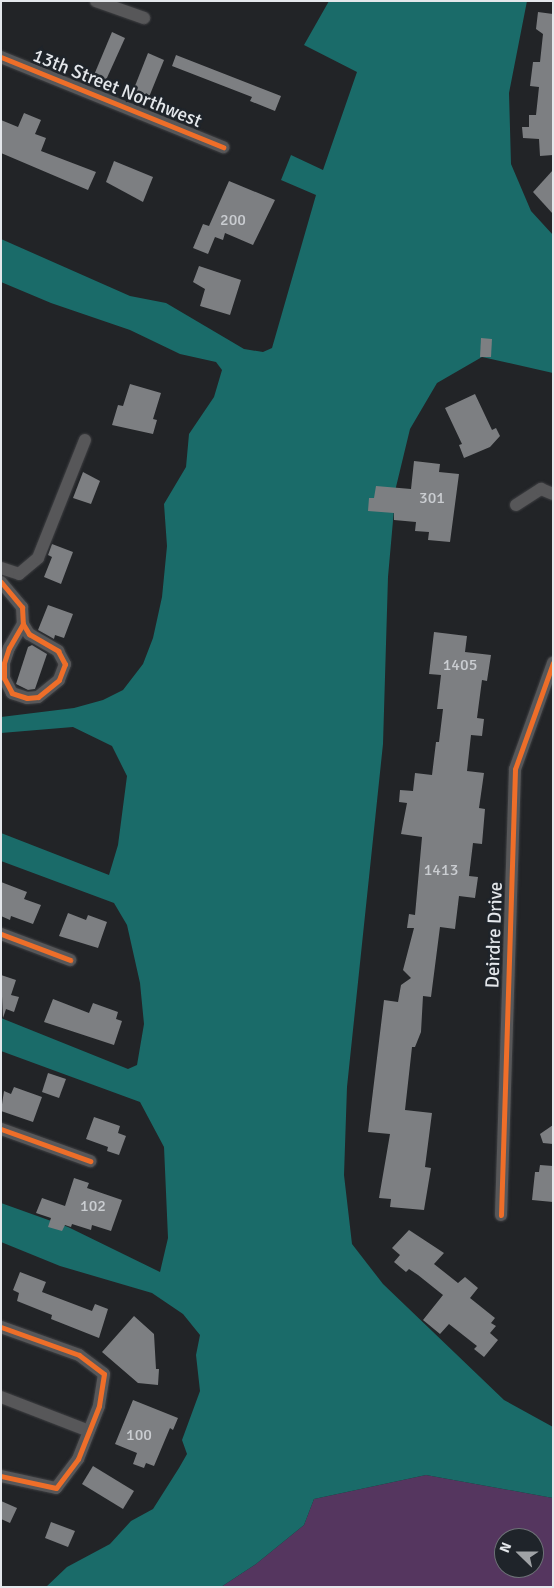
<!DOCTYPE html>
<html>
<head>
<meta charset="utf-8">
<style>
	body { margin:0 }
	#map { position:relative; width:554px; height:1588px; overflow:hidden; background:#222427; font-family:Signika,sans-serif }
	div>[style] { position:absolute }
	.green>* { inset:0; background:#55365f }
	.water>* { inset:0; background:#1a6b69 }
	.building>* { inset:0; background:#7d7f82 }
	.roads { filter:drop-shadow(0 0 1px #3e3f42) drop-shadow(0 0 1px #3e3f42) }
	.street>* { height:12px; margin:-6px; padding:0 6px; transform-origin:6px; border-radius:6px; background:#575759 }
	.cycleway>* { height:5px; margin:-2.5px; padding:0 2.5px; transform-origin:2.5px; border-radius:2.5px; background:#ee6e29 }
	span { translate:-50% -50%; white-space:nowrap; text-align:center; line-height:1.15; -webkit-text-stroke:5px #1f242a; paint-order:stroke }
	.number-label { font-size:16px; color:#cacdd1 }
	.number-label span { -webkit-text-stroke-width:0 }
	.street-label { font-size:19px; color:#e4e7eb }
	.frame { position:absolute; inset:0; border:2px solid #e4e7eb; pointer-events:none }
	.north { position:absolute; left:494px; top:1528px; width:50px; height:50px; box-sizing:border-box; background:#1f242a; border:1px solid #6e7277; border-radius:50%; rotate:292deg; font-size:14px; font-weight:700; line-height:20px; text-align:center; color:#e4e7eb }
	.north::after { content:''; display:block; margin:auto; width:18px; height:22px; background:#a0a3a6; clip-path:polygon(50% 0,100% 100%,50% 72%,0 100%) }
</style>
</head>
<body>
<div id="map">
	<div class="green">
		<div style="clip-path:polygon(evenodd,426px 1475px,553px 1498px,553px 1587px,221px 1587px,256px 1564px,304px 1525px,314px 1499px,426px 1475px,504px 1538px,534px 1538px,534px 1568px,504px 1568px,504px 1538px)"></div>
	</div>
	<div class="water">
		<div style="clip-path:polygon(329px 1px,527px 1px,509px 93px,511px 164px,531px 211px,553px 235px,553px 373px,482px 357px,437px 383px,410px 429px,396px 487px,388px 577px,383px 744px,347px 1087px,344px 1175px,352px 1244px,383px 1284px,504px 1400px,553px 1427px,553px 1498px,426px 1475px,314px 1499px,304px 1525px,256px 1564px,221px 1587px,46px 1587px,67px 1567px,110px 1544px,131px 1521px,153px 1509px,179px 1468px,187px 1454px,182px 1440px,200px 1391px,196px 1355px,200px 1335px,183px 1314px,152px 1293px,60px 1266px,1px 1242px,1px 1203px,68px 1227px,160px 1272px,168px 1238px,164px 1147px,140px 1102px,1px 1051px,1px 1018px,128px 1069px,137px 1065px,144px 1024px,140px 983px,127px 925px,114px 903px,1px 861px,1px 833px,109px 875px,118px 845px,127px 776px,112px 746px,73px 727px,1px 733px,1px 717px,74px 708px,103px 700px,123px 690px,143px 664px,153px 638px,162px 597px,167px 546px,164px 504px,186px 467px,189px 434px,214px 397px,222px 370px,216px 362px,180px 354px,130px 330px,51px 303px,1px 282px,1px 239px,130px 296px,166px 303px,244px 349px,263px 352px,272px 348px,316px 195px,281px 180px,291px 155px,323px 170px,357px 72px,304px 45px)"></div>
	</div>
	<div class="building">
		<div style="clip-path:polygon(538px 12px,553px 14px,553px 155px,540px 156px,539px 139px,523px 138px,522px 127px,529px 127px,529px 115px,536px 115px,539px 87px,530px 86px,533px 62px,540px 62px,543px 34px,536px 29px)"></div>
		<div style="clip-path:polygon(112px 32px,125px 38px,106px 80px,94px 75px)"></div>
		<div style="clip-path:polygon(148px 53px,164px 60px,149px 97px,133px 91px)"></div>
		<div style="clip-path:polygon(176px 55px,281px 96px,275px 111px,250px 101px,252px 97px,172px 66px)"></div>
		<div style="clip-path:polygon(24px 113px,41px 120px,35px 134px,46px 138px,41px 151px,96px 172px,88px 190px,1px 153px,1px 120px,18px 127px)"></div>
		<div style="clip-path:polygon(114px 161px,153px 177px,143px 202px,106px 182px)"></div>
		<div style="clip-path:polygon(553px 170px,553px 214px,533px 192px)"></div>
		<div style="clip-path:polygon(229px 181px,275px 200px,253px 245px,225px 233px,223px 240px,215px 237px,208px 254px,193px 248px,203px 224px,209px 226px)"></div>
		<div style="clip-path:polygon(199px 266px,241px 280px,230px 315px,200px 306px,205px 289px,193px 282px)"></div>
		<div style="clip-path:polygon(481px 338px,492px 339px,491px 357px,480px 357px)"></div>
		<div style="clip-path:polygon(130px 384px,161px 393px,153px 419px,157px 420px,153px 434px,112px 425px,118px 405px,123px 406px)"></div>
		<div style="clip-path:polygon(475px 394px,492px 430px,496px 428px,500px 436px,490px 447px,464px 458px,459px 445px,462px 444px,445px 408px)"></div>
		<div style="clip-path:polygon(414px 461px,440px 464px,439px 472px,459px 474px,450px 542px,428px 540px,429px 532px,415px 531px,416px 522px,394px 520px,394px 513px,368px 511px,369px 498px,374px 498px,376px 486px,411px 489px)"></div>
		<div style="clip-path:polygon(83px 472px,100px 481px,91px 504px,73px 498px)"></div>
		<div style="clip-path:polygon(52px 544px,73px 552px,61px 584px,44px 577px,52px 557px,48px 555px)"></div>
		<div style="clip-path:polygon(48px 605px,73px 614px,64px 638px,55px 635px,54px 639px,38px 630px)"></div>
		<div style="clip-path:polygon(434px 632px,467px 636px,465px 652px,491px 655px,487px 681px,482px 680px,477px 718px,484px 719px,482px 736px,471px 735px,467px 771px,484px 773px,479px 808px,485px 809px,482px 844px,473px 843px,469px 876px,478px 877px,475px 898px,459px 896px,455px 929px,440px 927px,431px 997px,423px 996px,421px 1032px,415px 1047px,412px 1047px,405px 1110px,432px 1113px,425px 1167px,431px 1168px,424px 1210px,390px 1207px,391px 1199px,379px 1198px,390px 1134px,368px 1132px,384px 1000px,398px 1002px,401px 985px,411px 978px,403px 970px,414px 928px,407px 928px,409px 914px,415px 915px,422px 837px,401px 834px,407px 803px,399px 802px,400px 790px,413px 791px,415px 773px,432px 775px,436px 742px,439px 742px,443px 709px,437px 709px,441px 675px,429px 674px)"></div>
		<div style="clip-path:polygon(32px 645px,47px 654px,35px 689px,28px 690px,16px 684px,28px 647px)"></div>
		<div style="clip-path:polygon(1px 882px,27px 892px,24px 899px,41px 905px,33px 924px,11px 916px,10px 920px,1px 916px)"></div>
		<div style="clip-path:polygon(68px 913px,86px 920px,88px 915px,107px 922px,98px 948px,59px 936px)"></div>
		<div style="clip-path:polygon(1px 975px,16px 980px,11px 995px,19px 997px,14px 1012px,6px 1009px,3px 1018px)"></div>
		<div style="clip-path:polygon(53px 999px,89px 1013px,93px 1003px,118px 1012px,116px 1019px,122px 1021px,114px 1045px,44px 1022px)"></div>
		<div style="clip-path:polygon(48px 1073px,66px 1079px,59px 1098px,42px 1092px)"></div>
		<div style="clip-path:polygon(14px 1087px,42px 1097px,33px 1122px,1px 1111px,4px 1091px,11px 1094px)"></div>
		<div style="clip-path:polygon(94px 1117px,120px 1126px,118px 1133px,126px 1136px,119px 1155px,107px 1151px,108px 1147px,86px 1139px)"></div>
		<div style="clip-path:polygon(553px 1125px,553px 1144px,543px 1143px,540px 1134px)"></div>
		<div style="clip-path:polygon(540px 1165px,553px 1166px,553px 1202px,532px 1200px,535px 1172px,539px 1172px)"></div>
		<div style="clip-path:polygon(74px 1178px,89px 1183px,87px 1188px,122px 1200px,111px 1231px,92px 1225px,91px 1230px,72px 1224px,71px 1227px,65px 1225px,62px 1231px,48px 1227px,51px 1218px,36px 1213px,42px 1198px,65px 1206px)"></div>
		<div style="clip-path:polygon(409px 1230px,444px 1253px,434px 1264px,458px 1283px,465px 1277px,478px 1288px,470px 1298px,495px 1318px,491px 1323px,496px 1326px,490px 1333px,498px 1340px,484px 1357px,474px 1349px,477px 1346px,449px 1324px,440px 1334px,423px 1320px,443px 1295px,418px 1275px,409px 1269px,406px 1272px,394px 1262px,400px 1255px,392px 1248px)"></div>
		<div style="clip-path:polygon(20px 1272px,46px 1282px,42px 1292px,92px 1311px,95px 1304px,108px 1309px,99px 1338px,51px 1319px,52px 1315px,17px 1301px,19px 1293px,13px 1290px)"></div>
		<div style="clip-path:polygon(134px 1316px,154px 1334px,156px 1369px,159px 1369px,158px 1385px,138px 1383px,102px 1352px)"></div>
		<div style="clip-path:polygon(133px 1400px,178px 1418px,173px 1430px,170px 1428px,154px 1466px,146px 1463px,144px 1468px,133px 1464px,137px 1453px,115px 1444px)"></div>
		<div style="clip-path:polygon(93px 1466px,134px 1491px,123px 1509px,82px 1484px)"></div>
		<div style="clip-path:polygon(1px 1501px,17px 1508px,10px 1523px,1px 1519px)"></div>
		<div style="clip-path:polygon(51px 1522px,75px 1531px,68px 1547px,45px 1538px)"></div>
	</div>
	<div class="roads">
		<div class="street">
			<div style="left:96px;top:1px;width:51px;rotate:19.5deg"></div>
			<div style="left:1px;top:57px;width:240px;rotate:22.1deg"></div>
			<div style="left:516px;top:505px;width:30px;rotate:-33deg"></div>
			<div style="left:541px;top:489px;width:13px;rotate:23deg"></div>
			<div style="left:1px;top:568px;width:19px;rotate:18deg"></div>
			<div style="left:19px;top:574px;width:25px;rotate:-40deg"></div>
			<div style="left:38px;top:558px;width:127px;rotate:-68.3deg"></div>
			<div style="left:1px;top:582px;width:33px;rotate:50deg"></div>
			<div style="left:22px;top:607px;width:17px;rotate:87deg"></div>
			<div style="left:23px;top:624px;width:12px;rotate:59deg"></div>
			<div style="left:29px;top:634px;width:34px;rotate:30deg"></div>
			<div style="left:58px;top:651px;width:15px;rotate:62deg"></div>
			<div style="left:65px;top:664px;width:17px;rotate:111deg"></div>
			<div style="left:59px;top:680px;width:27px;rotate:141deg"></div>
			<div style="left:38px;top:697px;width:11px;rotate:175deg"></div>
			<div style="left:27px;top:698px;width:16px;rotate:-162deg"></div>
			<div style="left:12px;top:693px;width:17px;rotate:-118deg"></div>
			<div style="left:4px;top:678px;width:15px;rotate:-90deg"></div>
			<div style="left:4px;top:663px;width:16px;rotate:-72deg"></div>
			<div style="left:9px;top:648px;width:28px;rotate:-60deg"></div>
			<div style="left:1px;top:934px;width:74px;rotate:20.6deg"></div>
			<div style="left:1px;top:1129px;width:95px;rotate:19.8deg"></div>
			<div style="left:501px;top:1215px;width:446px;rotate:-88.2deg"></div>
			<div style="left:515px;top:769px;width:113px;rotate:-70.3deg"></div>
			<div style="left:1px;top:1327px;width:83px;rotate:19.7deg"></div>
			<div style="left:79px;top:1355px;width:31px;rotate:37deg"></div>
			<div style="left:104px;top:1374px;width:32px;rotate:99deg"></div>
			<div style="left:99px;top:1406px;width:57px;rotate:111.6deg"></div>
			<div style="left:78px;top:1459px;width:36px;rotate:127deg"></div>
			<div style="left:56px;top:1488px;width:56px;rotate:-167.7deg"></div>
			<div style="left:1px;top:1397px;width:94px;rotate:21.1deg"></div>
		</div>
	</div>
	<div class="cycleway">
		<div style="left:1px;top:57px;width:240px;rotate:22.1deg"></div>
		<div style="left:1px;top:582px;width:33px;rotate:50deg"></div>
		<div style="left:22px;top:607px;width:17px;rotate:87deg"></div>
		<div style="left:23px;top:624px;width:12px;rotate:59deg"></div>
		<div style="left:29px;top:634px;width:34px;rotate:30deg"></div>
		<div style="left:58px;top:651px;width:15px;rotate:62deg"></div>
		<div style="left:65px;top:664px;width:17px;rotate:111deg"></div>
		<div style="left:59px;top:680px;width:27px;rotate:141deg"></div>
		<div style="left:38px;top:697px;width:11px;rotate:175deg"></div>
		<div style="left:27px;top:698px;width:16px;rotate:-162deg"></div>
		<div style="left:12px;top:693px;width:17px;rotate:-118deg"></div>
		<div style="left:4px;top:678px;width:15px;rotate:-90deg"></div>
		<div style="left:4px;top:663px;width:16px;rotate:-72deg"></div>
		<div style="left:9px;top:648px;width:28px;rotate:-60deg"></div>
		<div style="left:1px;top:934px;width:74px;rotate:20.6deg"></div>
		<div style="left:1px;top:1129px;width:95px;rotate:19.8deg"></div>
		<div style="left:501px;top:1215px;width:446px;rotate:-88.2deg"></div>
		<div style="left:515px;top:769px;width:113px;rotate:-70.3deg"></div>
		<div style="left:1px;top:1327px;width:83px;rotate:19.7deg"></div>
		<div style="left:79px;top:1355px;width:31px;rotate:37deg"></div>
		<div style="left:104px;top:1374px;width:32px;rotate:99deg"></div>
		<div style="left:99px;top:1406px;width:57px;rotate:111.6deg"></div>
		<div style="left:78px;top:1459px;width:36px;rotate:127deg"></div>
		<div style="left:56px;top:1488px;width:56px;rotate:-167.7deg"></div>
	</div>
	<div class="number-label">
		<span style="left:233px;top:220px">200</span>
		<span style="left:432px;top:498px">301</span>
		<span style="left:460px;top:665px">1405</span>
		<span style="left:441px;top:870px">1413</span>
		<span style="left:93px;top:1206px">102</span>
		<span style="left:139px;top:1435px">100</span>
	</div>
	<div class="street-label">
		<span style="left:117px;top:89px;rotate:22deg">13th Street Northwest</span>
		<span style="left:495px;top:935px;rotate:-88deg">Deirdre Drive</span>
	</div>
	<div class="frame"></div>
	<div class="north">N</div>
</div>
</body>
</html>
